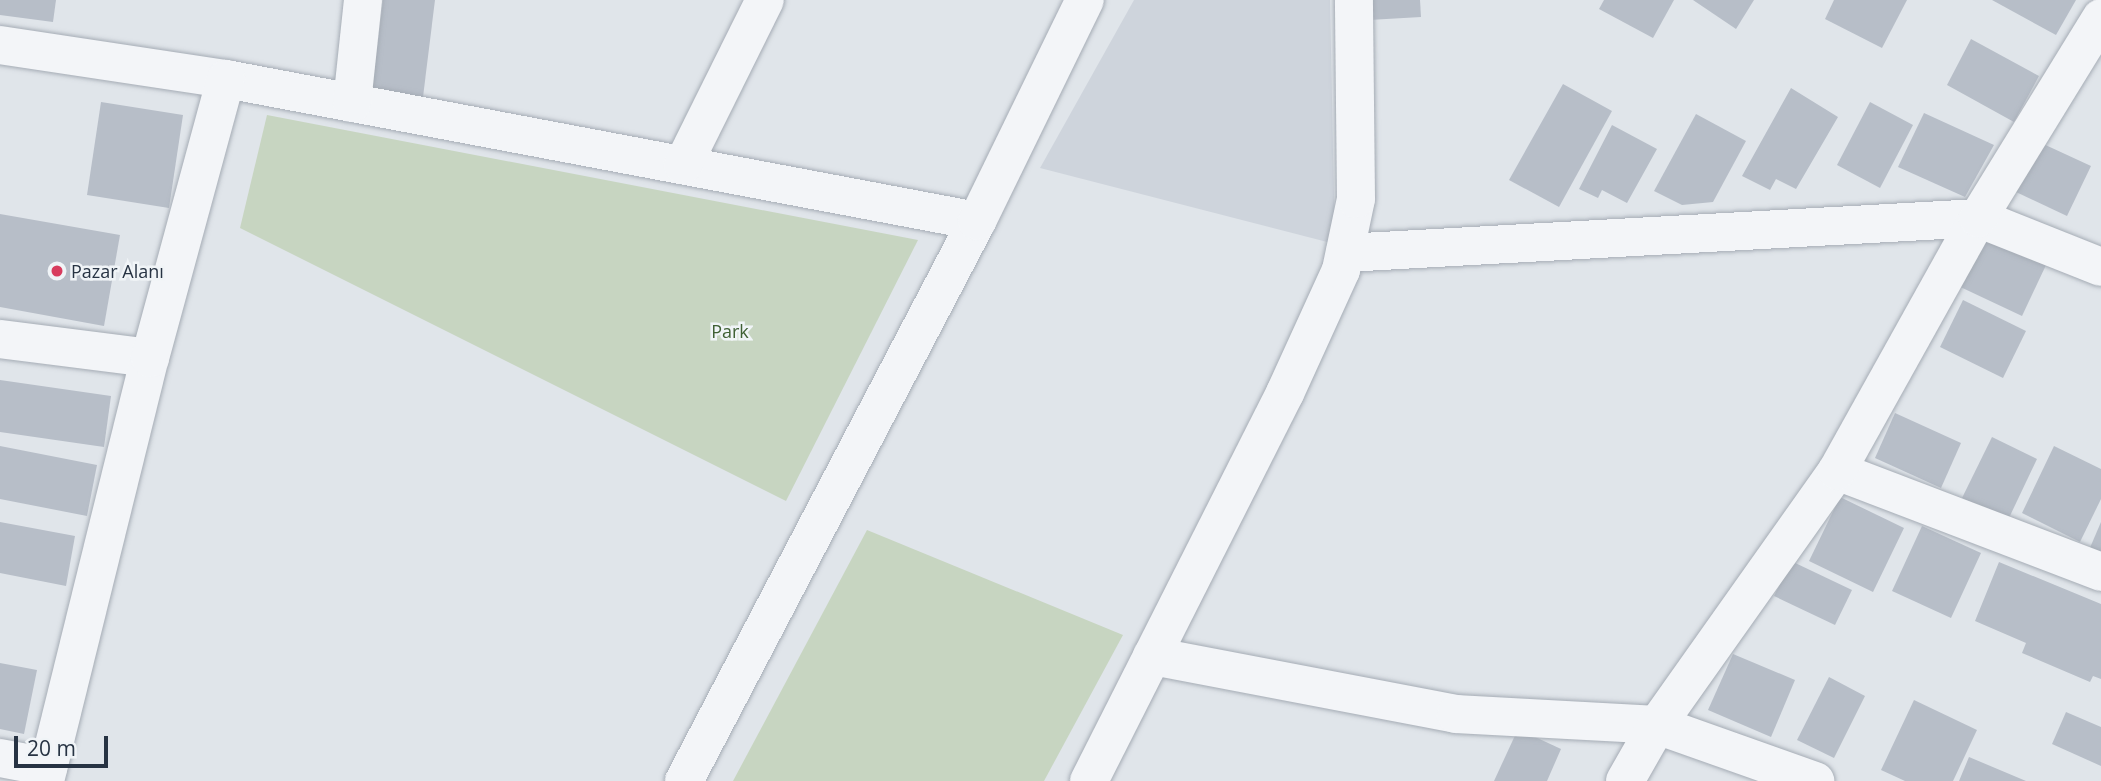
<!DOCTYPE html>
<html>
<head>
<meta charset="utf-8">
<style>
	body { margin:0 }
	#map { position:relative; width:2101px; height:781px; overflow:hidden; background:#e0e5ea; font-family:"Open Sans",sans-serif }
	div>[style] { position:absolute }
	.built>* { inset:0; background:#ced4dc }
	.green>* { inset:0; background:#c7d5c1 }
	.building>* { inset:0; background:#b7bec8 }
	.roads { filter:drop-shadow(0 0 2px #a5acb5) drop-shadow(0 0 2px #a5acb5) }
	.minor>* { height:38px; margin:-19px; padding:0 19px; transform-origin:19px; border-radius:19px; background:#f3f5f8 }
	.dots>* { width:19px; height:19px; translate:-50% -50%; box-sizing:border-box; border:4px solid #f0f4f7; border-radius:50% }
	span { translate:-50% -50%; white-space:nowrap; text-align:center; line-height:1.15; -webkit-text-stroke:5px #f0f4f7; paint-order:stroke }
	.poi-label { font-size:18px; color:#273343 }
	.left { translate:0 -50%; text-align:left }
	.park-label { font-size:18px; color:#3f6034 }
	.scale { position:absolute; left:14px; top:736px; width:94px; height:32px; box-sizing:border-box; border:4px solid #273343; border-top:0; padding-left:9px; font-size:21px; line-height:24px; white-space:nowrap; color:#273343; -webkit-text-stroke:5px #f0f4f7; paint-order:stroke }
</style>
</head>
<body>
<div id="map">
	<div class="built">
		<div style="clip-path:polygon(1134px 0,1330px 0,1335px 244px,1040px 168px)"></div>
	</div>
	<div class="green">
		<div style="clip-path:polygon(267px 115px,918px 240px,786px 501px,240px 228px)"></div>
		<div style="clip-path:polygon(867px 530px,1123px 635px,1044px 781px,733px 781px)"></div>
	</div>
	<div class="building">
		<div style="clip-path:polygon(0 0,56px 0,53px 22px,0 15px)"></div>
		<div style="clip-path:polygon(383px 0,435px 0,422px 105px,371px 98px)"></div>
		<div style="clip-path:polygon(1367px 0,1420px 0,1421px 17px,1369px 20px)"></div>
		<div style="clip-path:polygon(1604px 0,1674px 0,1653px 38px,1599px 9px)"></div>
		<div style="clip-path:polygon(1693px 0,1754px 0,1736px 29px)"></div>
		<div style="clip-path:polygon(1834px 0,1907px 0,1882px 48px,1825px 19px)"></div>
		<div style="clip-path:polygon(1992px 0,2076px 0,2056px 35px)"></div>
		<div style="clip-path:polygon(1971px 39px,2039px 76px,2014px 122px,1947px 85px)"></div>
		<div style="clip-path:polygon(1563px 84px,1612px 111px,1559px 207px,1509px 180px)"></div>
		<div style="clip-path:polygon(1791px 88px,1838px 117px,1796px 189px,1776px 179px,1770px 190px,1742px 176px)"></div>
		<div style="clip-path:polygon(101px 102px,183px 115px,169px 208px,87px 195px)"></div>
		<div style="clip-path:polygon(1870px 102px,1913px 125px,1880px 188px,1837px 165px)"></div>
		<div style="clip-path:polygon(1924px 113px,1994px 145px,1965px 197px,1898px 167px)"></div>
		<div style="clip-path:polygon(1696px 114px,1746px 141px,1713px 202px,1682px 205px,1654px 191px)"></div>
		<div style="clip-path:polygon(1612px 125px,1657px 149px,1627px 203px,1602px 190px,1598px 198px,1579px 189px)"></div>
		<div style="clip-path:polygon(2039px 142px,2091px 166px,2067px 216px,2016px 192px)"></div>
		<div style="clip-path:polygon(0 214px,120px 235px,104px 326px,0 307px)"></div>
		<div style="clip-path:polygon(1979px 232px,2047px 263px,2022px 316px,1954px 284px)"></div>
		<div style="clip-path:polygon(1963px 300px,2026px 331px,2003px 378px,1940px 347px)"></div>
		<div style="clip-path:polygon(0 380px,111px 396px,104px 447px,0 432px)"></div>
		<div style="clip-path:polygon(1895px 413px,1961px 443px,1941px 488px,1875px 458px)"></div>
		<div style="clip-path:polygon(1992px 437px,2037px 459px,2008px 520px,1962px 498px)"></div>
		<div style="clip-path:polygon(0 446px,97px 465px,87px 516px,0 499px)"></div>
		<div style="clip-path:polygon(2054px 446px,2101px 469px,2101px 499px,2080px 542px,2022px 513px)"></div>
		<div style="clip-path:polygon(1840px 497px,1904px 528px,1873px 592px,1809px 561px)"></div>
		<div style="clip-path:polygon(0 522px,75px 536px,66px 586px,0 573px)"></div>
		<div style="clip-path:polygon(2101px 522px,2101px 555px,2089px 550px)"></div>
		<div style="clip-path:polygon(1922px 526px,1981px 553px,1951px 618px,1892px 591px)"></div>
		<div style="clip-path:polygon(1791px 561px,1852px 590px,1835px 625px,1774px 596px)"></div>
		<div style="clip-path:polygon(1999px 562px,2101px 604px,2101px 679px,2093px 676px,2090px 682px,2022px 653px,2026px 643px,1975px 621px)"></div>
		<div style="clip-path:polygon(1733px 654px,1795px 680px,1771px 737px,1708px 710px)"></div>
		<div style="clip-path:polygon(0 663px,37px 670px,24px 734px,0 729px)"></div>
		<div style="clip-path:polygon(1829px 677px,1865px 696px,1834px 758px,1797px 740px)"></div>
		<div style="clip-path:polygon(1914px 700px,1977px 730px,1953px 781px,1905px 781px,1881px 770px)"></div>
		<div style="clip-path:polygon(2066px 712px,2101px 727px,2101px 766px,2052px 744px)"></div>
		<div style="clip-path:polygon(1518px 729px,1561px 749px,1547px 781px,1494px 781px)"></div>
		<div style="clip-path:polygon(1969px 757px,2026px 781px,1959px 781px)"></div>
	</div>
	<div class="roads">
		<div class="minor">
			<div style="left:0;top:45px;width:229px;rotate:8.6deg"></div>
			<div style="left:226px;top:79px;width:764px;rotate:10.71deg"></div>
			<div style="left:352px;top:103px;width:104px;rotate:-83.9deg"></div>
			<div style="left:683px;top:165px;width:184px;rotate:-63.6deg"></div>
			<div style="left:1345px;top:253px;width:634px;rotate:-3.16deg"></div>
			<div style="left:1978px;top:218px;width:132px;rotate:21.7deg"></div>
			<div style="left:0;top:339px;width:151px;rotate:7.2deg"></div>
			<div style="left:1837px;top:471px;width:283px;rotate:20.9deg"></div>
			<div style="left:1152px;top:656px;width:309px;rotate:10.8deg"></div>
			<div style="left:1456px;top:714px;width:201px;rotate:3.1deg"></div>
			<div style="left:1657px;top:725px;width:168px;rotate:19.5deg"></div>
			<div style="left:0;top:758px;width:49px;rotate:10.6deg"></div>
			<div style="left:45px;top:781px;width:436px;rotate:-76.1deg"></div>
			<div style="left:150px;top:358px;width:289px;rotate:-74.8deg"></div>
			<div style="left:684px;top:781px;width:632px;rotate:-62.38deg"></div>
			<div style="left:977px;top:221px;width:246px;rotate:-64deg"></div>
			<div style="left:1089px;top:781px;width:435px;rotate:-63.2deg"></div>
			<div style="left:1285px;top:393px;width:135px;rotate:-65.5deg"></div>
			<div style="left:1341px;top:270px;width:73px;rotate:-78.1deg"></div>
			<div style="left:1356px;top:199px;width:199px;rotate:-90.6deg"></div>
			<div style="left:1625px;top:781px;width:64px;rotate:-60.3deg"></div>
			<div style="left:1657px;top:725px;width:311px;rotate:-54.7deg"></div>
			<div style="left:1837px;top:471px;width:290px;rotate:-60.9deg"></div>
			<div style="left:1978px;top:218px;width:235px;rotate:-58.4deg"></div>
		</div>
	</div>
	<div class="dots">
		<div style="left:57px;top:271px;background:#d83c5e"></div>
	</div>
	<div class="poi-label">
		<span class="left" style="left:71px;top:271px">Pazar Alanı</span>
	</div>
	<div class="park-label">
		<span style="left:730px;top:331px">Park</span>
	</div>
	<div class="scale">20 m</div>
</div>
</body>
</html>
